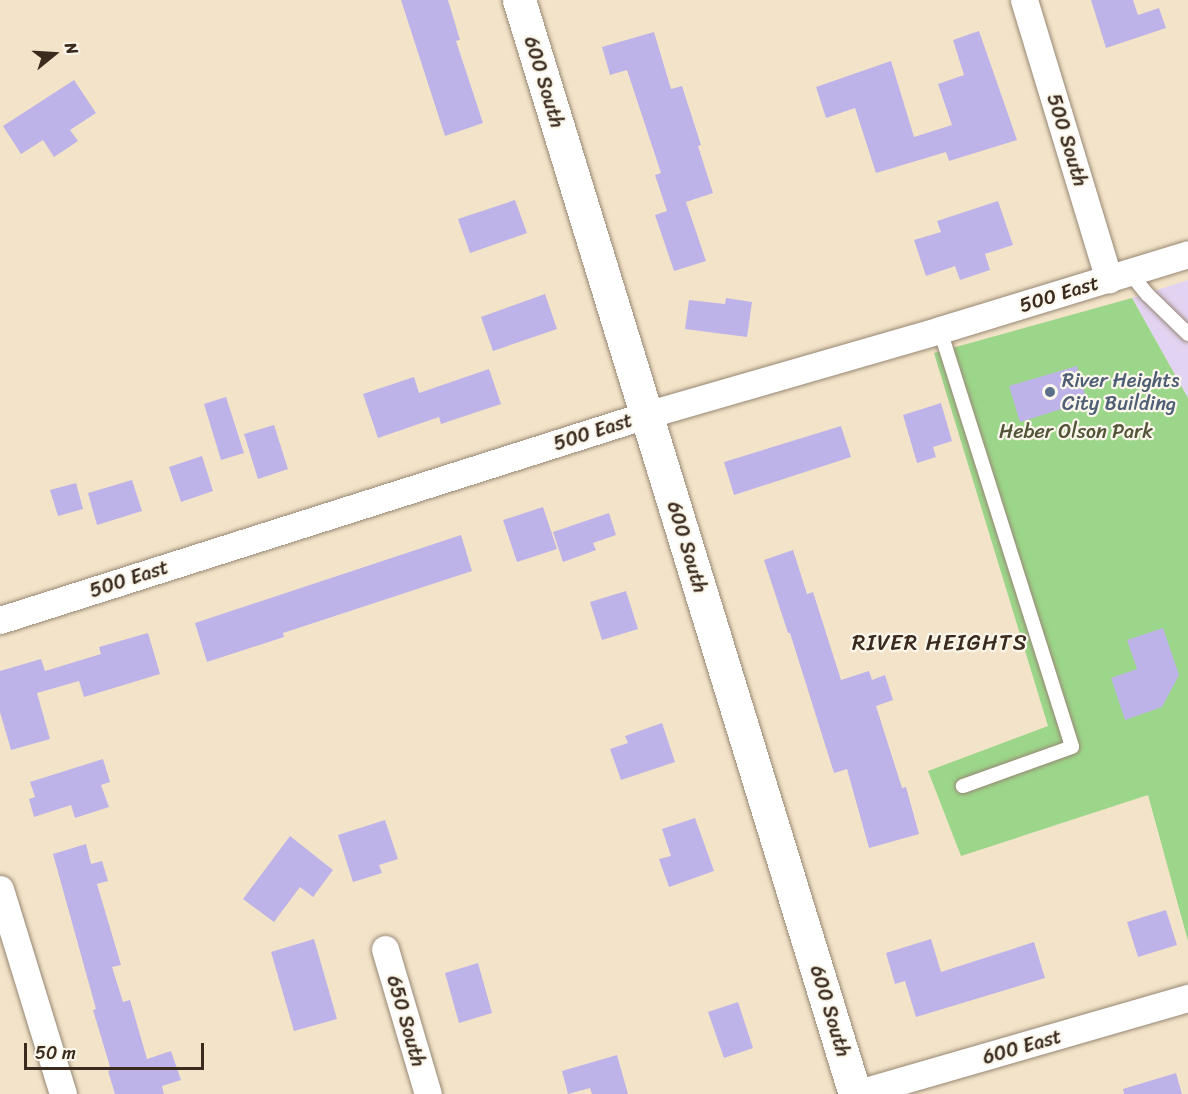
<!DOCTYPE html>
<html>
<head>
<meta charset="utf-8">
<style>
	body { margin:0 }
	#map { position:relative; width:1188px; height:1094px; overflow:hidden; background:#f3e4c9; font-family:Sriracha,sans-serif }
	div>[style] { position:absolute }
	.built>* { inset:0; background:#e3d3f2 }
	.green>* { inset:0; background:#9cd68a }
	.building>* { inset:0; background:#beb3e8 }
	.roads { filter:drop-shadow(0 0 2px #978774) drop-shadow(0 0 2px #978774) }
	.service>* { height:14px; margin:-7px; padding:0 7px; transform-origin:7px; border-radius:7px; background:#fff }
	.minor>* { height:27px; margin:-13.5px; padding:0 13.5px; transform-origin:13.5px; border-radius:13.5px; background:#fff }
	.tertiary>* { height:33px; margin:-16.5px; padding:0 16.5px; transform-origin:16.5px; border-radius:16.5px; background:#fff }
	.dots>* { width:16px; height:16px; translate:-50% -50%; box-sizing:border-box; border:3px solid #fbf7ec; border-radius:50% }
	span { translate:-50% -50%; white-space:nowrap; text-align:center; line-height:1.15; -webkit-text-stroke:4.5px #fbf7ec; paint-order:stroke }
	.street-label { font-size:20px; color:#3b2a1e }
	.service-label { font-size:20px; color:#4e5e75 }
	.left { translate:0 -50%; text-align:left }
	.park-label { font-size:20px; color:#535539 }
	.quarter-label { font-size:22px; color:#3b2a1e; letter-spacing:1.5px }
	.north { position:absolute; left:24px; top:24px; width:60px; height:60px; -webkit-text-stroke:4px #fbf7ec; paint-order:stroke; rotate:72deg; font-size:16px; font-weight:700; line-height:24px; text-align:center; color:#3b2a1e }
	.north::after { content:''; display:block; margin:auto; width:21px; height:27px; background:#3b2a1e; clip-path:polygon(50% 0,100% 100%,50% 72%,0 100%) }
	.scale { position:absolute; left:24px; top:1043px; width:180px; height:27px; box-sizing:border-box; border:3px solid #3b2a1e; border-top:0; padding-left:8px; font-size:18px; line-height:21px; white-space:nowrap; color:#3b2a1e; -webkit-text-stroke:4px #fbf7ec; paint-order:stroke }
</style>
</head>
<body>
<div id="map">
	<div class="built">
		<div style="clip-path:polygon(1188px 280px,1188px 398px,1132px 298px)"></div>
	</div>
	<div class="green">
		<div style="clip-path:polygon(1132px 298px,1188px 398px,1188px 941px,1148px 795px,961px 856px,928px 771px,1048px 726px,934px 353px)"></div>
	</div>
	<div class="building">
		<div style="clip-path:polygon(401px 0,448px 0,460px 40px,456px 41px,483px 123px,445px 136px)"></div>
		<div style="clip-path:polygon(1091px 0,1133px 0,1138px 15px,1159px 8px,1166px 28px,1106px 48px)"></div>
		<div style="clip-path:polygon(979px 31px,1017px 140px,949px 161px,946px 152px,876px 173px,855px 108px,826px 118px,816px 87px,891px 61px,914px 137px,952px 125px,938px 84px,964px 75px,953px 40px)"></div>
		<div style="clip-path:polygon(654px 32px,671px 89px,682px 86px,701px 145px,698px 146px,713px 193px,686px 202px,706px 261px,674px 271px,655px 215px,667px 211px,655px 175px,661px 173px,627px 70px,610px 75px,602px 47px)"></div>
		<div style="clip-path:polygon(74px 80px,96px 113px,70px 130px,78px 141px,54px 157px,43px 140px,21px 154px,3px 126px)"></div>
		<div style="clip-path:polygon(515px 200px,527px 233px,470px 253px,458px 219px)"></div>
		<div style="clip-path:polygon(998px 201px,1013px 245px,985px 254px,990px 270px,960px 280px,955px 266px,926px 276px,914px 240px,941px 232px,937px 221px)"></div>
		<div style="clip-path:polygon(545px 294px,557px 329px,493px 351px,481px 317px)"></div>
		<div style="clip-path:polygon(726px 298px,752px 302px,747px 337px,685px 329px,689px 300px,725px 304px)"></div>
		<div style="clip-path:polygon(1077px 366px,1087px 401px,1020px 422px,1009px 386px)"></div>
		<div style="clip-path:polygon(489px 369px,501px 404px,441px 424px,439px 417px,378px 438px,363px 394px,414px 377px,419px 393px)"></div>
		<div style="clip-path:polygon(226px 397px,244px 453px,221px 460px,204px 404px)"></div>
		<div style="clip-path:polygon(941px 403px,952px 441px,933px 447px,936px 457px,917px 463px,903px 415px)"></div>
		<div style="clip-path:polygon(274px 425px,288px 469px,258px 479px,244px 434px)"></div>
		<div style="clip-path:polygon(841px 426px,851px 457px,734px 495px,724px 462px)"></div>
		<div style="clip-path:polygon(202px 456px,213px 491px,181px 502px,169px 467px)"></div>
		<div style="clip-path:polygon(132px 480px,142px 511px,97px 525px,88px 493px)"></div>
		<div style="clip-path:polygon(76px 483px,83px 509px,58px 516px,50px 490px)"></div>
		<div style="clip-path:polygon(543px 507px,557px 549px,517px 562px,503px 520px)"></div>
		<div style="clip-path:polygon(609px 513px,616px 535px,593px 543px,596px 550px,563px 562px,553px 532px)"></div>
		<div style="clip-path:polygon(461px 535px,472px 571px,283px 633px,284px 637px,207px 662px,195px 623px)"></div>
		<div style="clip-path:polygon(793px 550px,807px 594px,813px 592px,841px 680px,869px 671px,872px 680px,885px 675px,893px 700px,876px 706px,902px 788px,906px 787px,919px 834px,869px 848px,847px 769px,834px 773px,790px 633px,788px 633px,764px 560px)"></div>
		<div style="clip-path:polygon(626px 591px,638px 629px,602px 640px,590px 602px)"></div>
		<div style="clip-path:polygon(1163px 628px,1179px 675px,1162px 707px,1125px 720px,1111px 678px,1137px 669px,1127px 640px)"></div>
		<div style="clip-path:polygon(148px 633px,160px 674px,84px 697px,79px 681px,37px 693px,50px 739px,11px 750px,0 712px,0 671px,41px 659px,45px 671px,101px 654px,99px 647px)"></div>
		<div style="clip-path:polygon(662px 723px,675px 762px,621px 780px,610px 749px,628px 743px,625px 736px)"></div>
		<div style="clip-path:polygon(103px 759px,110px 782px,101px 785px,109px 807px,75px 818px,71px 805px,34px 817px,29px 799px,35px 797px,30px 782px)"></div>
		<div style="clip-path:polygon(695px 818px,714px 871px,669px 887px,659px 859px,671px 856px,662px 829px)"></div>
		<div style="clip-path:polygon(385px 820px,398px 859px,379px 865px,382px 873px,353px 882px,338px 835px)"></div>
		<div style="clip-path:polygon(290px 836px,333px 870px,313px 897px,300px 887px,274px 922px,243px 899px)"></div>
		<div style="clip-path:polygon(86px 844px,91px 864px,102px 861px,108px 881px,97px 884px,121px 965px,112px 967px,123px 1002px,130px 1000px,147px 1059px,171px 1051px,181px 1080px,162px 1086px,164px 1094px,115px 1094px,108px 1071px,111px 1070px,93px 1010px,96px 1009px,53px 854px)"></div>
		<div style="clip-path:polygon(1166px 910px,1177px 945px,1138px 957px,1127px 922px)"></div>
		<div style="clip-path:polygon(314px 939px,337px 1019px,294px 1031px,271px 952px)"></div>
		<div style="clip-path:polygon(931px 939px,941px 972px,1034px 942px,1045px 978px,916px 1017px,905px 981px,895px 984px,886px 953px)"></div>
		<div style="clip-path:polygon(478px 963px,492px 1013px,459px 1023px,445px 973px)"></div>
		<div style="clip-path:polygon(738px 1002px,753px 1048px,724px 1058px,708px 1012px)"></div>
		<div style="clip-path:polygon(617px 1055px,628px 1094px,592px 1094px,590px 1088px,568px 1094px,562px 1071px)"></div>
		<div style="clip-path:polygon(1176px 1073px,1182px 1094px,1124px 1094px,1123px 1089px)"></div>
	</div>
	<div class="roads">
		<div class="service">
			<div style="left:1130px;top:273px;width:28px;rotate:51deg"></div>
			<div style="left:1148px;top:295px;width:56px;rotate:44.3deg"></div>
			<div style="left:940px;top:330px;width:437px;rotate:72.4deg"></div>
			<div style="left:1072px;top:747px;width:116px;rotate:160.3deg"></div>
		</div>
		<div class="minor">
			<div style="left:1024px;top:0;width:292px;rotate:73.1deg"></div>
			<div style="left:0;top:620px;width:678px;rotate:-17.61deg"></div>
			<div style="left:646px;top:415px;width:306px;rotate:-16.1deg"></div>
			<div style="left:940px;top:330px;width:259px;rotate:-17deg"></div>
			<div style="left:0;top:889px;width:214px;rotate:72.9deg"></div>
			<div style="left:385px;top:949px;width:151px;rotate:73.5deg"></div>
			<div style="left:855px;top:1094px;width:347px;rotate:-16.1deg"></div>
		</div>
		<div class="tertiary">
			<div style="left:519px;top:0;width:1144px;rotate:72.93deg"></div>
		</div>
	</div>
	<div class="dots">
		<div style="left:1050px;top:392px;background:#5c6f8a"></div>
	</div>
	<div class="street-label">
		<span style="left:544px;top:82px;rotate:73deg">600 South</span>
		<span style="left:1067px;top:140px;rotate:73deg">500 South</span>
		<span style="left:1059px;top:294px;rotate:-17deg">500 East</span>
		<span style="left:593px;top:432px;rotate:-18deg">500 East</span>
		<span style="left:687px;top:547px;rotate:73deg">600 South</span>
		<span style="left:129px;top:579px;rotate:-18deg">500 East</span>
		<span style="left:830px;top:1011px;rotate:73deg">600 South</span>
		<span style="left:406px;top:1021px;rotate:74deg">650 South</span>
		<span style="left:1022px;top:1047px;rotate:-16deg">600 East</span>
	</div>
	<div class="service-label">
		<span class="left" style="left:1062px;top:392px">River Heights<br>City Building</span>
	</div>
	<div class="park-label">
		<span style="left:1076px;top:431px">Heber Olson Park</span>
	</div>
	<div class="quarter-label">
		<span style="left:940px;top:643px">RIVER HEIGHTS</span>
	</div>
	<div class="north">N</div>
	<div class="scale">50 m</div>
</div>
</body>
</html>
